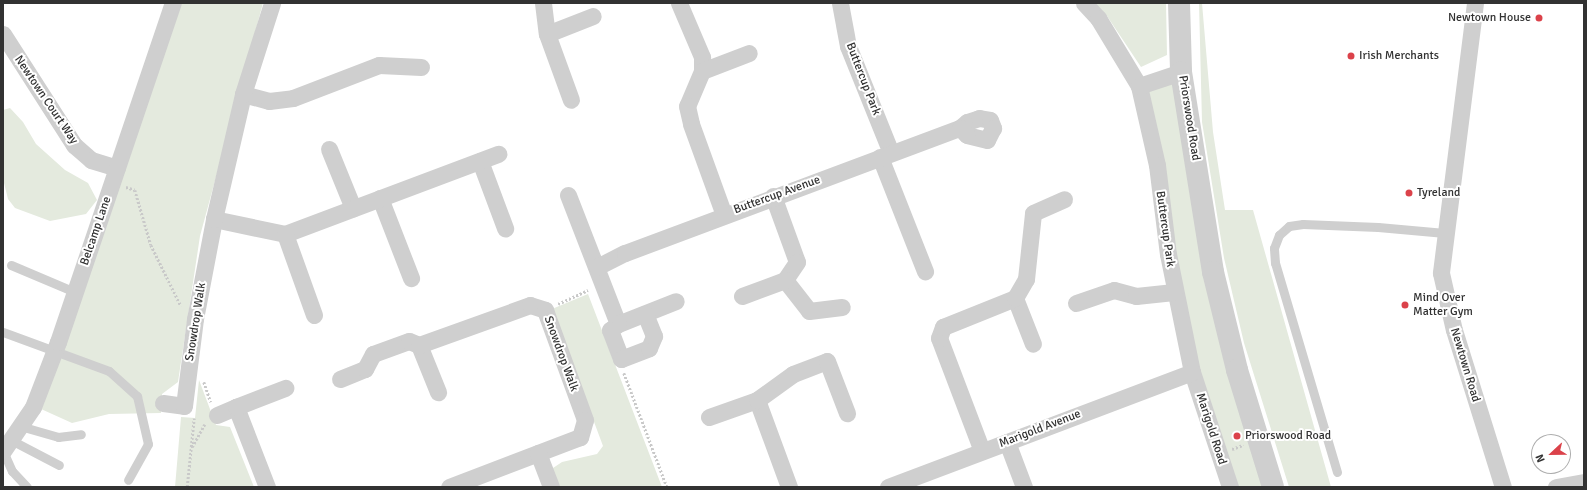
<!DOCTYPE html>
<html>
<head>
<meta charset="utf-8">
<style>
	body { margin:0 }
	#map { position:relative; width:1587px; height:490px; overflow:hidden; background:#fff; font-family:Signika,sans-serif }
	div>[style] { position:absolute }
	.green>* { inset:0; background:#e4eade }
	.path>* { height:2.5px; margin-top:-1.25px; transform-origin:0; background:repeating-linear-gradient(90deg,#c9c9c9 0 2px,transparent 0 4px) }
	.service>* { height:9px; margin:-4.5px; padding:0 4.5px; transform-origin:4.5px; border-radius:4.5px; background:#cfcfcf }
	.minor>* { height:17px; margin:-8.5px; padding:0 8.5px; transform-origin:8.5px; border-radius:8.5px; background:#cfcfcf }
	.tertiary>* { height:22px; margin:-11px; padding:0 11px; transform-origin:11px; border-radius:11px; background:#cfcfcf }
	.dots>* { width:11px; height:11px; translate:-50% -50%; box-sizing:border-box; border:2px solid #fff; border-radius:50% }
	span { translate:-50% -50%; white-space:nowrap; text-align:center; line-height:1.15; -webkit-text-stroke:4px #fff; paint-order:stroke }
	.poi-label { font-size:12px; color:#323232 }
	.right { translate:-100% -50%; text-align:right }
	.left { translate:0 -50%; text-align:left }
	.street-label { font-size:12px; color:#323232 }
	.frame { position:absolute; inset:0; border:4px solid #323232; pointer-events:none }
	.north { position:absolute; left:1531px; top:434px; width:40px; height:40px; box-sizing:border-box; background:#fff; border:1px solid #adadad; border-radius:50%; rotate:248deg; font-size:11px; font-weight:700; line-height:16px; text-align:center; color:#323232 }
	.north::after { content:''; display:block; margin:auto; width:14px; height:18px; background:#db424a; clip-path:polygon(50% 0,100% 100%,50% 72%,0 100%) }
</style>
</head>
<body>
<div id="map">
	<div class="green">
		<div style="clip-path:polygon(180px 3px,263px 3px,200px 236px,178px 382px,162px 394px,161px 413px,109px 414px,72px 423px,41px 409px)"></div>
		<div style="clip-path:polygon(1095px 3px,1166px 3px,1167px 55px,1141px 67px,1107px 16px)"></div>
		<div style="clip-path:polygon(1199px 3px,1202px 3px,1213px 132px,1225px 210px,1253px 210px,1331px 487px,1289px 487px,1244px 343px,1224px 258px,1202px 122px)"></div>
		<div style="clip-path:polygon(1181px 73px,1212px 272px,1272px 487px,1230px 487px,1192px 372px,1139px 86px)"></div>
		<div style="clip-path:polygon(10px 108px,23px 122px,36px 144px,65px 170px,88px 183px,97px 200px,86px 214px,50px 221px,15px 208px,8px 199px,3px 179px,3px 110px)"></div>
		<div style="clip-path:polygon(588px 294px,662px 487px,553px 487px,552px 484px,553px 468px,562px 462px,597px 454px,603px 446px,552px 309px)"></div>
		<div style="clip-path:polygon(199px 380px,216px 425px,230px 427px,254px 487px,175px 487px,181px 417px,195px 418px)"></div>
	</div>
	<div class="path">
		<div style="left:126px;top:187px;width:9px;rotate:18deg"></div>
		<div style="left:135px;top:190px;width:57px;rotate:73.8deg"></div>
		<div style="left:151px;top:245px;width:68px;rotate:63.8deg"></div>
		<div style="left:558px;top:304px;width:33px;rotate:-25deg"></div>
		<div style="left:624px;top:373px;width:122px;rotate:69.3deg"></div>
		<div style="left:204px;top:382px;width:21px;rotate:71deg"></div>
		<div style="left:192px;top:447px;width:26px;rotate:-61deg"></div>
		<div style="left:1232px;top:449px;width:12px;rotate:-20deg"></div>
		<div style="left:187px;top:487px;width:69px;rotate:-84.2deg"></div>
	</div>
	<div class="service">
		<div style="left:11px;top:265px;width:69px;rotate:22.9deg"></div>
		<div style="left:3px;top:332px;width:113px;rotate:20.2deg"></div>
		<div style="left:109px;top:371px;width:38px;rotate:42deg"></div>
		<div style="left:137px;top:396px;width:49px;rotate:77.1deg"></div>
		<div style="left:148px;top:444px;width:41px;rotate:119.1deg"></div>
		<div style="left:20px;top:426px;width:40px;rotate:16deg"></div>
		<div style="left:58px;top:437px;width:23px;rotate:-7deg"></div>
		<div style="left:11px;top:440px;width:54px;rotate:27.5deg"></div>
		<div style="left:3px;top:451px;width:22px;rotate:66deg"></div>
		<div style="left:12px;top:471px;width:22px;rotate:47deg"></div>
		<div style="left:1337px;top:472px;width:218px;rotate:-106.5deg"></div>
		<div style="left:1275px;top:263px;width:15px;rotate:-94deg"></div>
		<div style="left:1274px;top:248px;width:14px;rotate:-69deg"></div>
		<div style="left:1279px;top:235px;width:13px;rotate:-42deg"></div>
		<div style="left:1289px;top:226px;width:14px;rotate:-8deg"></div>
		<div style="left:1303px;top:224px;width:75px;rotate:2.3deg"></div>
		<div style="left:1378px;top:227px;width:67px;rotate:5.1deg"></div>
	</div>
	<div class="minor">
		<div style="left:543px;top:3px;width:31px;rotate:83deg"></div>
		<div style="left:547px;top:34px;width:70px;rotate:70deg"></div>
		<div style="left:679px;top:3px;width:59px;rotate:66.9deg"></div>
		<div style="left:702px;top:57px;width:14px;rotate:90deg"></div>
		<div style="left:702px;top:71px;width:38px;rotate:113deg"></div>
		<div style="left:687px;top:106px;width:18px;rotate:77deg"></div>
		<div style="left:691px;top:124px;width:97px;rotate:70.1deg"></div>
		<div style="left:840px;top:3px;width:44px;rotate:79.5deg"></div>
		<div style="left:848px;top:46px;width:115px;rotate:68.1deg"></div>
		<div style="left:1084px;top:3px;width:21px;rotate:47deg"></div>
		<div style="left:1098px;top:18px;width:79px;rotate:58.9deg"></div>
		<div style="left:1139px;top:86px;width:81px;rotate:77.2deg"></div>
		<div style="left:1157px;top:165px;width:90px;rotate:83deg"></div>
		<div style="left:1168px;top:254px;width:120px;rotate:78.5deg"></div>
		<div style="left:1192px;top:372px;width:121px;rotate:71.7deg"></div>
		<div style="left:1475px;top:3px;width:272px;rotate:97.2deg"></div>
		<div style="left:1441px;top:273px;width:58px;rotate:77.2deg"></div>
		<div style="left:1454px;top:330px;width:164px;rotate:72.7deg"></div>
		<div style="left:3px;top:34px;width:132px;rotate:57.4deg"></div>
		<div style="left:74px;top:145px;width:23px;rotate:41deg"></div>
		<div style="left:91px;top:160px;width:27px;rotate:17deg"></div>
		<div style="left:547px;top:34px;width:49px;rotate:-21.4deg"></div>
		<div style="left:702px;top:71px;width:50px;rotate:-21deg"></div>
		<div style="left:1139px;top:86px;width:44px;rotate:-18.4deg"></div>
		<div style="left:243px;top:94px;width:27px;rotate:15deg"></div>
		<div style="left:269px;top:101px;width:24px;rotate:-7deg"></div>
		<div style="left:293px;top:98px;width:92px;rotate:-21deg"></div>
		<div style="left:379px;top:65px;width:42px;rotate:2.7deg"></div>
		<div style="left:329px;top:149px;width:64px;rotate:67.9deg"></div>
		<div style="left:880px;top:157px;width:123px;rotate:68.5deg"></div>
		<div style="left:480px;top:161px;width:72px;rotate:69.5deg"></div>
		<div style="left:568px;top:195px;width:138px;rotate:68.8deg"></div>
		<div style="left:618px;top:324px;width:62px;rotate:-21.6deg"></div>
		<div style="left:773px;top:196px;width:70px;rotate:70deg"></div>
		<div style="left:797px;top:262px;width:22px;rotate:124deg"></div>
		<div style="left:785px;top:280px;width:39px;rotate:52deg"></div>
		<div style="left:809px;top:311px;width:33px;rotate:-7deg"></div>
		<div style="left:380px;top:198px;width:86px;rotate:68.8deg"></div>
		<div style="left:214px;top:219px;width:73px;rotate:11.9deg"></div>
		<div style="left:285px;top:234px;width:228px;rotate:-20.6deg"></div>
		<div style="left:285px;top:234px;width:86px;rotate:70.3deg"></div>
		<div style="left:597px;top:267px;width:31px;rotate:-27deg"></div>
		<div style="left:625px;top:253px;width:358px;rotate:-20.5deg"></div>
		<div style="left:960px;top:128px;width:9px;rotate:-41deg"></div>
		<div style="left:967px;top:122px;width:13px;rotate:-18deg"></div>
		<div style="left:979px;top:118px;width:11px;rotate:10deg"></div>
		<div style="left:990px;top:120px;width:9px;rotate:69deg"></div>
		<div style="left:993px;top:128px;width:13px;rotate:117deg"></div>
		<div style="left:987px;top:140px;width:21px;rotate:-166deg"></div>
		<div style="left:967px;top:135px;width:10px;rotate:-135deg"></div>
		<div style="left:742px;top:296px;width:46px;rotate:-20.4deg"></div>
		<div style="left:1015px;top:298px;width:49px;rotate:68.6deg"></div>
		<div style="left:1076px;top:303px;width:40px;rotate:-18.9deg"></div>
		<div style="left:1114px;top:290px;width:23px;rotate:15deg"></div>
		<div style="left:1136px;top:296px;width:38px;rotate:-6deg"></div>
		<div style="left:618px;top:324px;width:10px;rotate:143deg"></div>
		<div style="left:610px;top:330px;width:31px;rotate:69deg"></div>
		<div style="left:621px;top:359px;width:30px;rotate:-21deg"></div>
		<div style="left:649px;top:348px;width:13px;rotate:-67deg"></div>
		<div style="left:654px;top:336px;width:24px;rotate:-112deg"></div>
		<div style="left:419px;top:345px;width:51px;rotate:68deg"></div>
		<div style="left:340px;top:379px;width:27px;rotate:-22deg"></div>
		<div style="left:365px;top:369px;width:17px;rotate:-62deg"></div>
		<div style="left:373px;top:354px;width:38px;rotate:-20deg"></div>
		<div style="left:409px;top:341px;width:11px;rotate:22deg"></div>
		<div style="left:419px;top:345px;width:118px;rotate:-19.8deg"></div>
		<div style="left:530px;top:305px;width:16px;rotate:18deg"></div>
		<div style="left:545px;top:310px;width:117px;rotate:70deg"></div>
		<div style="left:585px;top:420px;width:18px;rotate:106deg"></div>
		<div style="left:580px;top:437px;width:140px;rotate:159.1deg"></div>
		<div style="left:757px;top:400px;width:93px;rotate:69.8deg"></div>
		<div style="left:163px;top:403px;width:21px;rotate:8deg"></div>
		<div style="left:184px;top:406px;width:88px;rotate:-82.8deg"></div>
		<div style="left:195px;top:319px;width:102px;rotate:-79.2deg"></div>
		<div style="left:214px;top:219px;width:128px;rotate:-76.9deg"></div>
		<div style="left:243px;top:94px;width:96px;rotate:-72.3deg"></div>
		<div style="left:217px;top:415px;width:21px;rotate:-23deg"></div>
		<div style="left:709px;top:417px;width:51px;rotate:-19.5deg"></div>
		<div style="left:757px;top:400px;width:44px;rotate:-35.8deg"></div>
		<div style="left:793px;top:374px;width:36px;rotate:-21deg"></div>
		<div style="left:827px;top:361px;width:56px;rotate:69deg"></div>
		<div style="left:1007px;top:442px;width:48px;rotate:69.3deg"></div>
		<div style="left:3px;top:451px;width:53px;rotate:-55.7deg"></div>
		<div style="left:33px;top:407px;width:70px;rotate:-69deg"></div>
		<div style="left:58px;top:342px;width:358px;rotate:-71.3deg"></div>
		<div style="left:982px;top:451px;width:121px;rotate:-110.8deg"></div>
		<div style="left:939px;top:338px;width:12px;rotate:-70deg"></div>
		<div style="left:943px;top:327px;width:78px;rotate:-21.9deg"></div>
		<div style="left:1015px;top:298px;width:22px;rotate:-60deg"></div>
		<div style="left:1026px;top:279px;width:66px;rotate:-83.9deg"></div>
		<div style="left:1033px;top:213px;width:34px;rotate:-24deg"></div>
		<div style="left:538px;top:453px;width:36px;rotate:69deg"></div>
		<div style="left:267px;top:487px;width:86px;rotate:-111.2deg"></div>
		<div style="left:236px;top:407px;width:53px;rotate:-21.2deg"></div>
		<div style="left:888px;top:487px;width:325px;rotate:-20.7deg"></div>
		<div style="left:1556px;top:487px;width:28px;rotate:-10deg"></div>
	</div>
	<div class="tertiary">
		<div style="left:1179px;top:3px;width:69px;rotate:88.3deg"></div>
		<div style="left:1181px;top:72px;width:203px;rotate:80.9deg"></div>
		<div style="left:1213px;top:272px;width:101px;rotate:76.2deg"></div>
		<div style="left:1237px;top:370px;width:122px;rotate:72.9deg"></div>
	</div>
	<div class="dots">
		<div style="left:1539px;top:18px;background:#db424a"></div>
		<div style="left:1351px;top:56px;background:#db424a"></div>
		<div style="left:1409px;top:193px;background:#db424a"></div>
		<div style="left:1405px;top:305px;background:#db424a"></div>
		<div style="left:1237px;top:436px;background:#db424a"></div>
	</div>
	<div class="poi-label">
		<span class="right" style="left:1531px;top:18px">Newtown House</span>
		<span class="left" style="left:1359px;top:56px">Irish Merchants</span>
		<span class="left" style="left:1417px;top:193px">Tyreland</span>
		<span class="left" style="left:1413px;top:305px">Mind Over<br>Matter Gym</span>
		<span class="left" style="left:1245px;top:436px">Priorswood Road</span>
	</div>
	<div class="street-label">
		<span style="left:863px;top:79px;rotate:69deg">Buttercup Park</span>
		<span style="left:46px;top:100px;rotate:56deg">Newtown Court Way</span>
		<span style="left:1189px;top:118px;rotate:81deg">Priorswood Road</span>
		<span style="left:777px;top:195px;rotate:-20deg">Buttercup Avenue</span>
		<span style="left:1165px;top:229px;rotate:82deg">Buttercup Park</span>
		<span style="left:96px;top:231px;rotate:-71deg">Belcamp Lane</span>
		<span style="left:196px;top:322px;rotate:-81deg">Snowdrop Walk</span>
		<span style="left:561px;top:354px;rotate:70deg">Snowdrop Walk</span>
		<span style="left:1465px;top:365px;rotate:73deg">Newtown Road</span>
		<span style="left:1040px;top:429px;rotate:-21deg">Marigold Avenue</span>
		<span style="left:1211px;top:429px;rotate:72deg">Marigold Road</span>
	</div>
	<div class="frame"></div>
	<div class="north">N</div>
</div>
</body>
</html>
